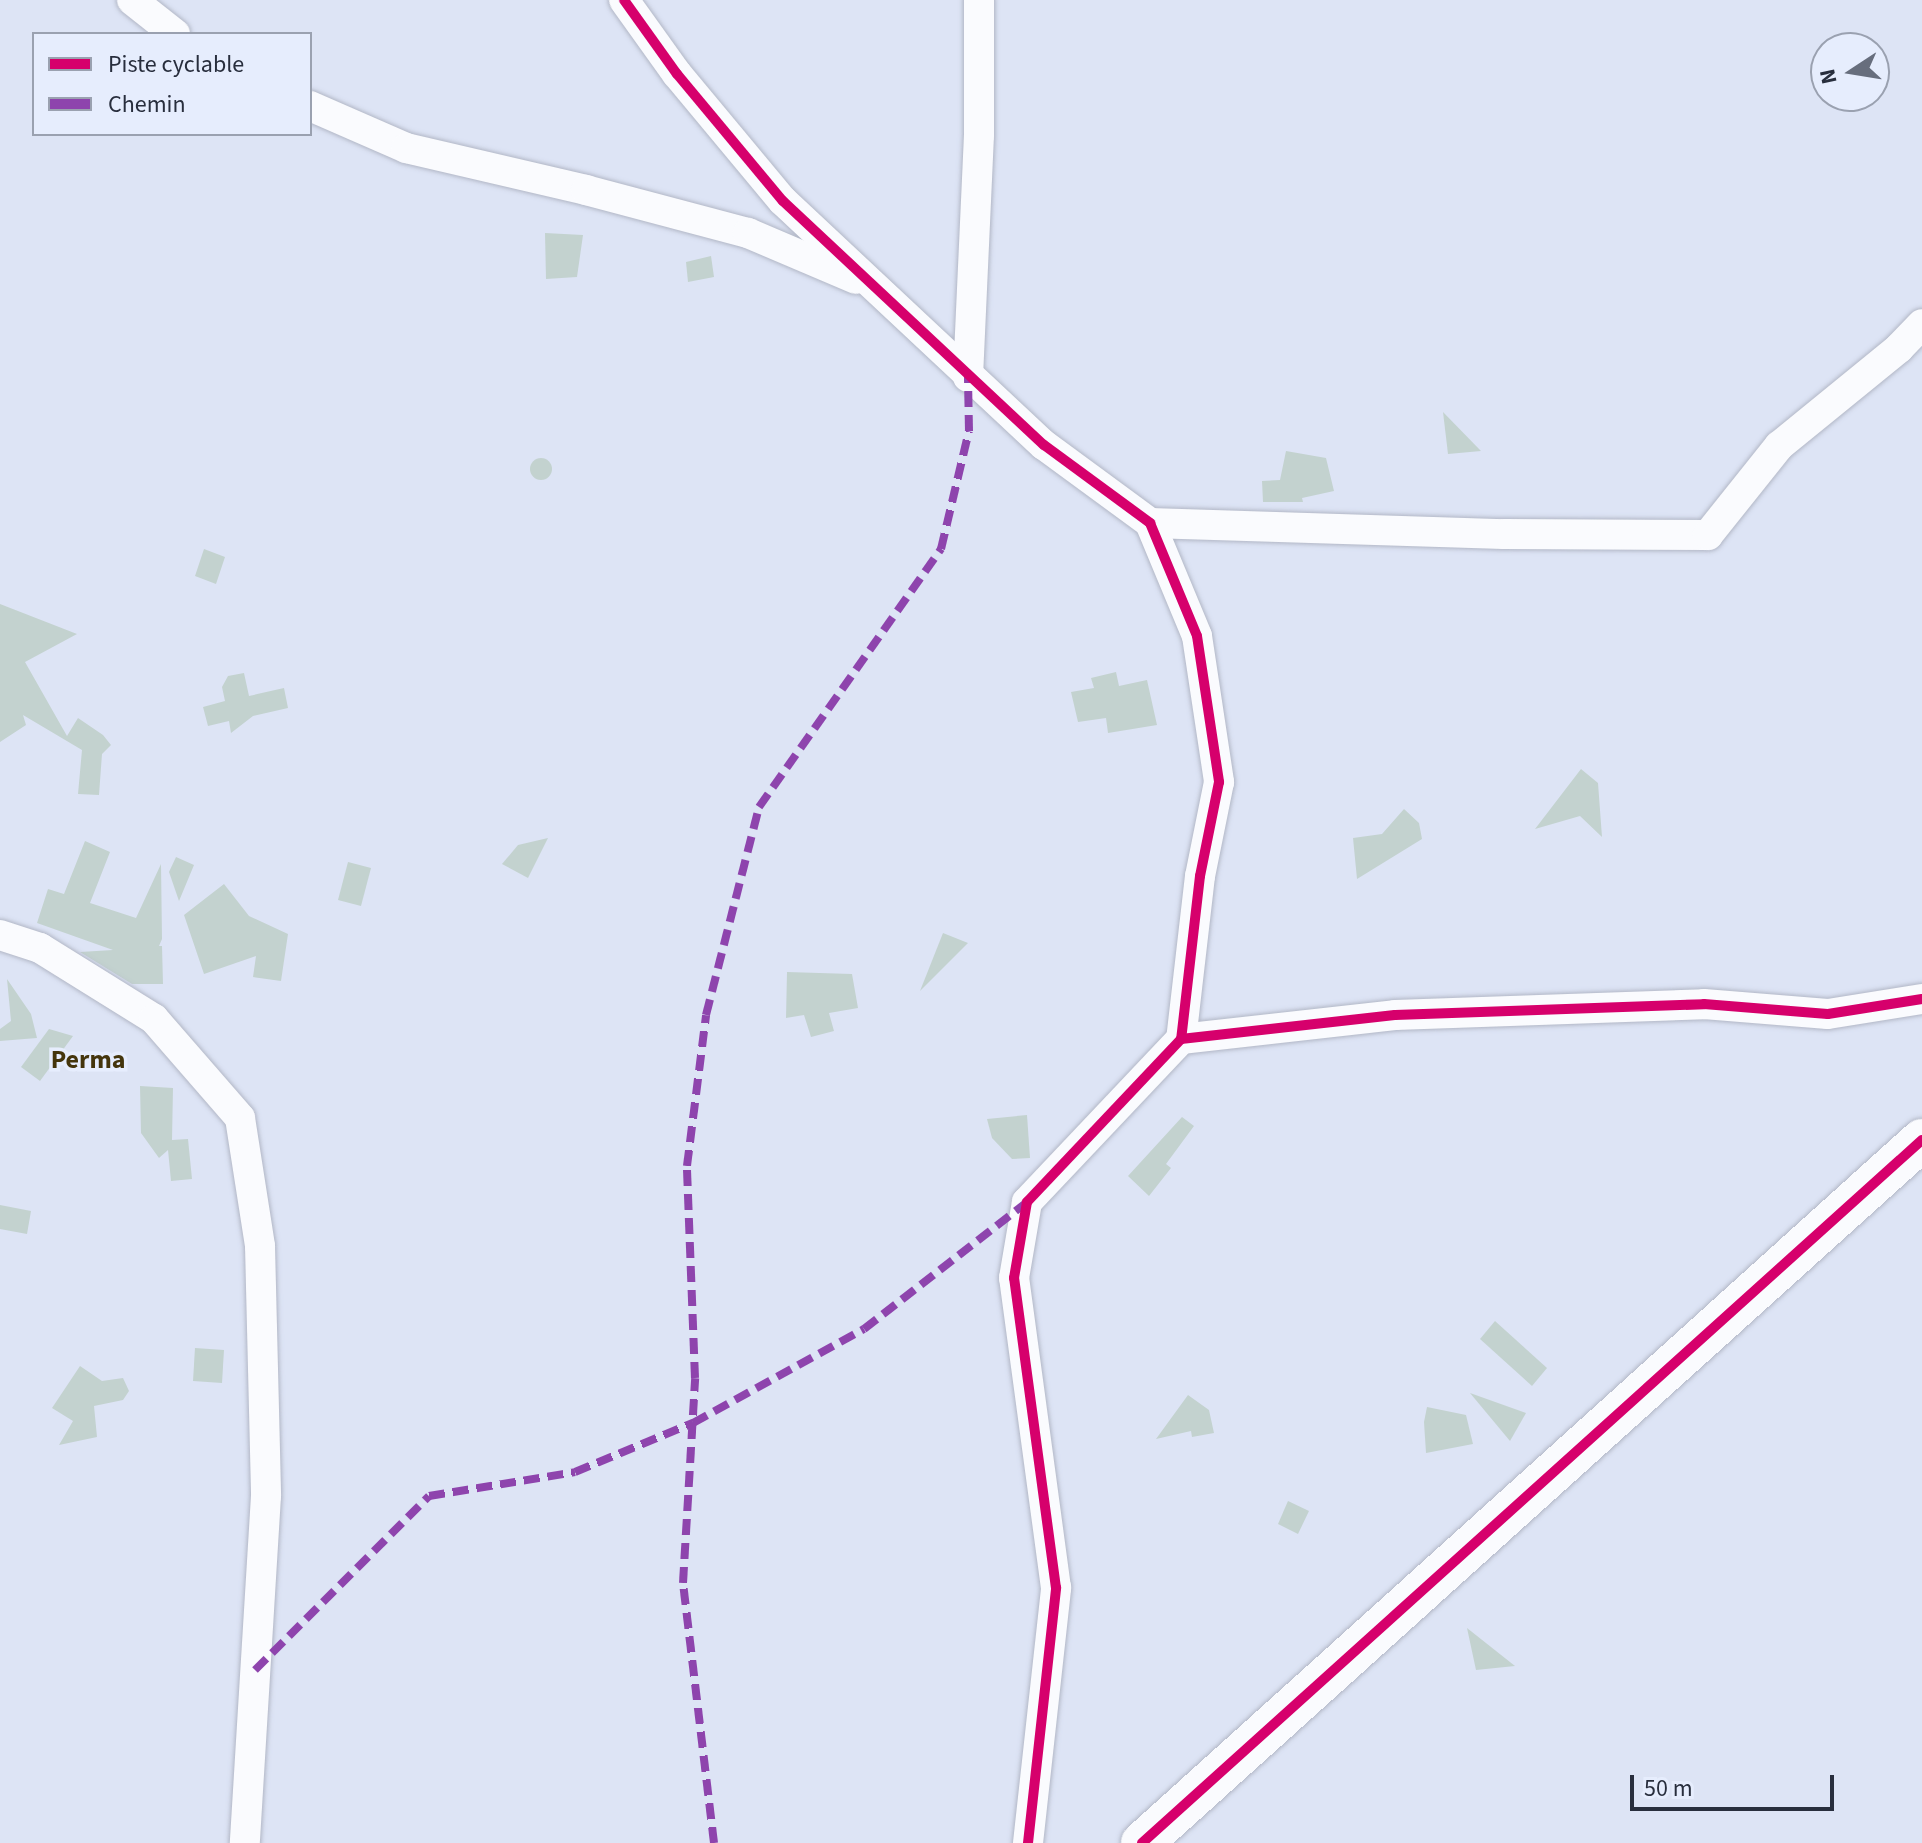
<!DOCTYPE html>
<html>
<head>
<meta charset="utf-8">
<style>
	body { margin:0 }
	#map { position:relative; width:1922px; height:1843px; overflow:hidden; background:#dde4f5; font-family:"Source Sans 3",sans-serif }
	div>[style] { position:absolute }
	.building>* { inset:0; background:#c3d2cf }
	.round { border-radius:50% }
	.roads { filter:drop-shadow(0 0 2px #b2b7c6) drop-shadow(0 0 2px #b2b7c6) }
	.street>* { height:30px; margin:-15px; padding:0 15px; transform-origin:15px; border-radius:15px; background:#fafbfe }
	.secondary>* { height:42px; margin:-21px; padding:0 21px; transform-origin:21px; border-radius:21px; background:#fafbfe }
	.quiet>* { height:8px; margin-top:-4px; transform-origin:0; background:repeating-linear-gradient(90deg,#8e44ad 0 16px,transparent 0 24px) }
	.cycleway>* { height:10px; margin:-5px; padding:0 5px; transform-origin:5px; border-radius:5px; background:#d6006c }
	span { translate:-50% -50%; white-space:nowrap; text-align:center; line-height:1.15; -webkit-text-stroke:7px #e6edfd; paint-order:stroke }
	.quarter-label { font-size:26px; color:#44350c; font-weight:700 }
	.legend { position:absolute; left:32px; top:32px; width:280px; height:104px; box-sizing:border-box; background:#e6edfd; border:2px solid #9aa1b0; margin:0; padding:10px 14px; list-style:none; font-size:24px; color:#282e3d }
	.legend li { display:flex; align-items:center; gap:16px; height:40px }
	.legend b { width:40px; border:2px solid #9aa1b0 }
	.north { position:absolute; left:1810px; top:32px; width:80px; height:80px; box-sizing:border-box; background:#e6edfd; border:2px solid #9aa1b0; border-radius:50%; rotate:258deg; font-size:22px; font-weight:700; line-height:32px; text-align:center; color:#282e3d }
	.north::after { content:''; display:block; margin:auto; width:28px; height:36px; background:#676e7d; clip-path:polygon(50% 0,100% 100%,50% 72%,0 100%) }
	.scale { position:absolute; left:1630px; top:1775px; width:204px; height:36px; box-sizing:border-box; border:4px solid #282e3d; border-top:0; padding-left:10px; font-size:24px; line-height:28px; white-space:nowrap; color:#282e3d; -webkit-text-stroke:6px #e6edfd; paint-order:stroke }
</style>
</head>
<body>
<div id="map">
	<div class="building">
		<div style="clip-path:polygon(545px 233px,583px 235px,577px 277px,546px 279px)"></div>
		<div style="clip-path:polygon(711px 256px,714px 277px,688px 282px,686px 262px)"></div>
		<div style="clip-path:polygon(1443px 412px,1481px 451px,1448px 454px)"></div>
		<div style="clip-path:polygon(1286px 451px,1326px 458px,1334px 491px,1302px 498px,1303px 502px,1263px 502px,1262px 481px,1280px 480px)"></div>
		<div class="round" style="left:530px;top:458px;width:22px;height:22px"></div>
		<div style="clip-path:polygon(204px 549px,225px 557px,216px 584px,195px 576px)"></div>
		<div style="clip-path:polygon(0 604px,77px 634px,25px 662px,67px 736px,78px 718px,103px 735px,111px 745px,102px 754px,99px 795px,78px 794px,82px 750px,23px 715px,26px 725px,0 742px)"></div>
		<div style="clip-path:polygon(1116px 672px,1119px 686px,1147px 680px,1157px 725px,1108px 733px,1106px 718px,1078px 722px,1071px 692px,1094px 688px,1091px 678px)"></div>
		<div style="clip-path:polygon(244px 673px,249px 696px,284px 688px,288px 708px,253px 716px,231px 733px,229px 721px,208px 726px,203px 707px,225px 701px,222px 687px,228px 676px)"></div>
		<div style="clip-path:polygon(1581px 769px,1598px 783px,1602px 837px,1580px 816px,1535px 829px)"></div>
		<div style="clip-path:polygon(1404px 809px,1419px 823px,1422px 839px,1357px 879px,1353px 838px,1382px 834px)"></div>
		<div style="clip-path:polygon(548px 838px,528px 878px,502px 864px,518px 845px)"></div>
		<div style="clip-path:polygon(85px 841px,110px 852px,90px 903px,136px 918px,161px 864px,162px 939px,159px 946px,162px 946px,163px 984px,132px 984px,80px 952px,113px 950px,37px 923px,48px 889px,64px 894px)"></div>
		<div style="clip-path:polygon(176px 857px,194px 865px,179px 901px,169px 872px)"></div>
		<div style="clip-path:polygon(348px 862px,371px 868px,361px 906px,338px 900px)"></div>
		<div style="clip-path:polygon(224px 884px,249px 916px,288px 934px,281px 981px,253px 977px,256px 956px,204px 974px,184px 915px)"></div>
		<div style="clip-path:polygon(943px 933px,968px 943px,920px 991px)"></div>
		<div style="clip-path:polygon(787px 972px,852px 974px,858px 1008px,829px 1013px,834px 1031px,811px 1037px,804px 1015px,786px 1018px)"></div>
		<div style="clip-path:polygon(7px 979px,31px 1014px,37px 1038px,0 1041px,0 1029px,11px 1021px)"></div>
		<div style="clip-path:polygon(49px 1029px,73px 1036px,40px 1081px,21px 1067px)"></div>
		<div style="clip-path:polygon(140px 1086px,173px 1088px,172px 1140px,188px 1139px,192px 1179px,171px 1181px,168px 1150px,159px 1158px,141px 1133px)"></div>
		<div style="clip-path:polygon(1027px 1115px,1030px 1158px,1012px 1159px,992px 1138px,987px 1119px)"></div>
		<div style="clip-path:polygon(1182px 1117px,1194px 1126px,1166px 1164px,1171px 1168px,1149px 1196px,1128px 1176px)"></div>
		<div style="clip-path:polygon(0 1205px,31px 1211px,27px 1234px,0 1229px)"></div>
		<div style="clip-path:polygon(1495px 1321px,1547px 1368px,1532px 1386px,1480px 1339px)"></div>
		<div style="clip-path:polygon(195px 1348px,224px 1350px,222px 1383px,193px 1381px)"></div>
		<div style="clip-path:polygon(80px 1366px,102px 1381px,123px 1378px,129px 1391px,123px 1400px,94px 1406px,97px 1437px,59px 1445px,73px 1421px,52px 1408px)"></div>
		<div style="clip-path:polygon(1470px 1393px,1526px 1413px,1510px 1441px)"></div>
		<div style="clip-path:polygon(1188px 1395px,1209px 1410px,1214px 1433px,1192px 1437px,1191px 1431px,1156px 1439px)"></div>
		<div style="clip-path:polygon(1427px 1407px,1466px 1415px,1473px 1444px,1426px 1453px,1424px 1422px)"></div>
		<div style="clip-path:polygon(1288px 1501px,1309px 1511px,1298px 1534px,1278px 1524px)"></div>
		<div style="clip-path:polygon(1467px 1628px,1515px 1666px,1476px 1670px)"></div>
	</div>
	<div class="roads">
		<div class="street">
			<div style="left:132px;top:0;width:55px;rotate:38.3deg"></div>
			<div style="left:624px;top:0;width:91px;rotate:54.4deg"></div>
			<div style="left:677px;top:74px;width:165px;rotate:50.2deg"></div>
			<div style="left:783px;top:201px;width:357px;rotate:43.1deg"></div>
			<div style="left:1044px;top:445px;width:132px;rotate:36.3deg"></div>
			<div style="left:1150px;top:523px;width:122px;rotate:67.4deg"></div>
			<div style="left:1197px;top:636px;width:148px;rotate:81.4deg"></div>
			<div style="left:1219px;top:782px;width:96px;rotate:101.4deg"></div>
			<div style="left:1200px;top:876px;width:164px;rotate:96.6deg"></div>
			<div style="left:310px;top:106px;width:105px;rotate:23.6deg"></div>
			<div style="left:406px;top:148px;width:185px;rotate:13.1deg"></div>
			<div style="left:586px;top:190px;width:168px;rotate:14.9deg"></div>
			<div style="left:748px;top:233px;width:117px;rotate:23.1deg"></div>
			<div style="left:968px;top:377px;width:241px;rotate:-87.4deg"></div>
			<div style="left:979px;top:136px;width:136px;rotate:-90deg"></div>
			<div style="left:1150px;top:523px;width:354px;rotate:1.8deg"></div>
			<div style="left:1504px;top:534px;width:204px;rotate:0.3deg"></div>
			<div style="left:1708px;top:535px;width:114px;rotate:-51.4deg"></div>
			<div style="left:1779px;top:446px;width:155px;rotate:-39.2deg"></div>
			<div style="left:1899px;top:348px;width:33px;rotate:-46deg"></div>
			<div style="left:0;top:935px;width:42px;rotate:18deg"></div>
			<div style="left:40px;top:948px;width:134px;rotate:31.9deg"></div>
			<div style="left:154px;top:1019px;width:131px;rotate:49deg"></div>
			<div style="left:240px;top:1118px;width:130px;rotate:81.1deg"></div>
			<div style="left:260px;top:1246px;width:250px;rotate:88.6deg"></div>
			<div style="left:266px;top:1496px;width:348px;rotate:93.5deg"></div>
			<div style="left:1028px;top:1843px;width:257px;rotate:-83.7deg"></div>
			<div style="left:1056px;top:1588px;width:313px;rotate:-97.7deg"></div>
			<div style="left:1014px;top:1278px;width:77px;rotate:-80.3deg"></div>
			<div style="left:1027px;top:1202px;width:224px;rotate:-46.6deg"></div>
			<div style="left:1181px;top:1039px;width:215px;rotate:-6.4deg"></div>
			<div style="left:1395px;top:1015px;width:309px;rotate:-2deg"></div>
			<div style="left:1704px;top:1004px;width:124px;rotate:4.6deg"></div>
			<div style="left:1828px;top:1014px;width:95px;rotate:-9.1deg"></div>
		</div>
		<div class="secondary">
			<div style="left:1142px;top:1843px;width:1050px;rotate:-42.03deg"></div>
		</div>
	</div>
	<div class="quiet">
		<div style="left:255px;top:1670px;width:246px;rotate:-45deg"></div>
		<div style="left:429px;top:1496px;width:148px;rotate:-9.3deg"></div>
		<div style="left:575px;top:1472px;width:128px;rotate:-22.6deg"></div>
		<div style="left:693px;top:1423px;width:195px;rotate:-28.8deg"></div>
		<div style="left:864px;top:1329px;width:207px;rotate:-37.9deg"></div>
		<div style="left:714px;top:1843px;width:262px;rotate:-96.8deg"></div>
		<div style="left:683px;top:1583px;width:205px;rotate:-86.6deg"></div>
		<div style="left:695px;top:1378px;width:212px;rotate:-92.2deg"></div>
		<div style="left:687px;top:1166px;width:152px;rotate:-82.8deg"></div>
		<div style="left:706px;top:1015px;width:215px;rotate:-75.7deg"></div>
		<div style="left:759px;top:807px;width:316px;rotate:-54.8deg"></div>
		<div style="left:941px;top:549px;width:121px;rotate:-76.7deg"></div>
		<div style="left:969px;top:431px;width:54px;rotate:-91.1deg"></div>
	</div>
	<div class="cycleway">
		<div style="left:624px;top:0;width:91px;rotate:54.4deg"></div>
		<div style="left:677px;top:74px;width:165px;rotate:50.2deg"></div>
		<div style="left:783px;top:201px;width:357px;rotate:43.1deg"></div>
		<div style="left:1044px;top:445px;width:132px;rotate:36.3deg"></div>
		<div style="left:1150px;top:523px;width:122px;rotate:67.4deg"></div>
		<div style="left:1197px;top:636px;width:148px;rotate:81.4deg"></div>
		<div style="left:1219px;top:782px;width:96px;rotate:101.4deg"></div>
		<div style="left:1200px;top:876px;width:164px;rotate:96.6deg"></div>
		<div style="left:1028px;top:1843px;width:257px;rotate:-83.7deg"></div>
		<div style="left:1056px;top:1588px;width:313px;rotate:-97.7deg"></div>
		<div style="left:1014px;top:1278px;width:77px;rotate:-80.3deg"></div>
		<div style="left:1027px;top:1202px;width:224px;rotate:-46.6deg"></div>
		<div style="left:1181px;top:1039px;width:215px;rotate:-6.4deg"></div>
		<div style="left:1395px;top:1015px;width:309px;rotate:-2deg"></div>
		<div style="left:1704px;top:1004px;width:124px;rotate:4.6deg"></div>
		<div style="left:1828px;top:1014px;width:95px;rotate:-9.1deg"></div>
		<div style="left:1142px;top:1843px;width:1050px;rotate:-42.03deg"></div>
	</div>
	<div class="quarter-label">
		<span style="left:88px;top:1060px">Perma</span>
	</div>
	<ul class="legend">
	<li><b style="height:10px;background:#d6006c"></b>Piste cyclable</li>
	<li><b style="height:10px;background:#8e44ad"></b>Chemin</li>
	</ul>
	<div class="north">N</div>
	<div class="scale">50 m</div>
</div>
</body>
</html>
